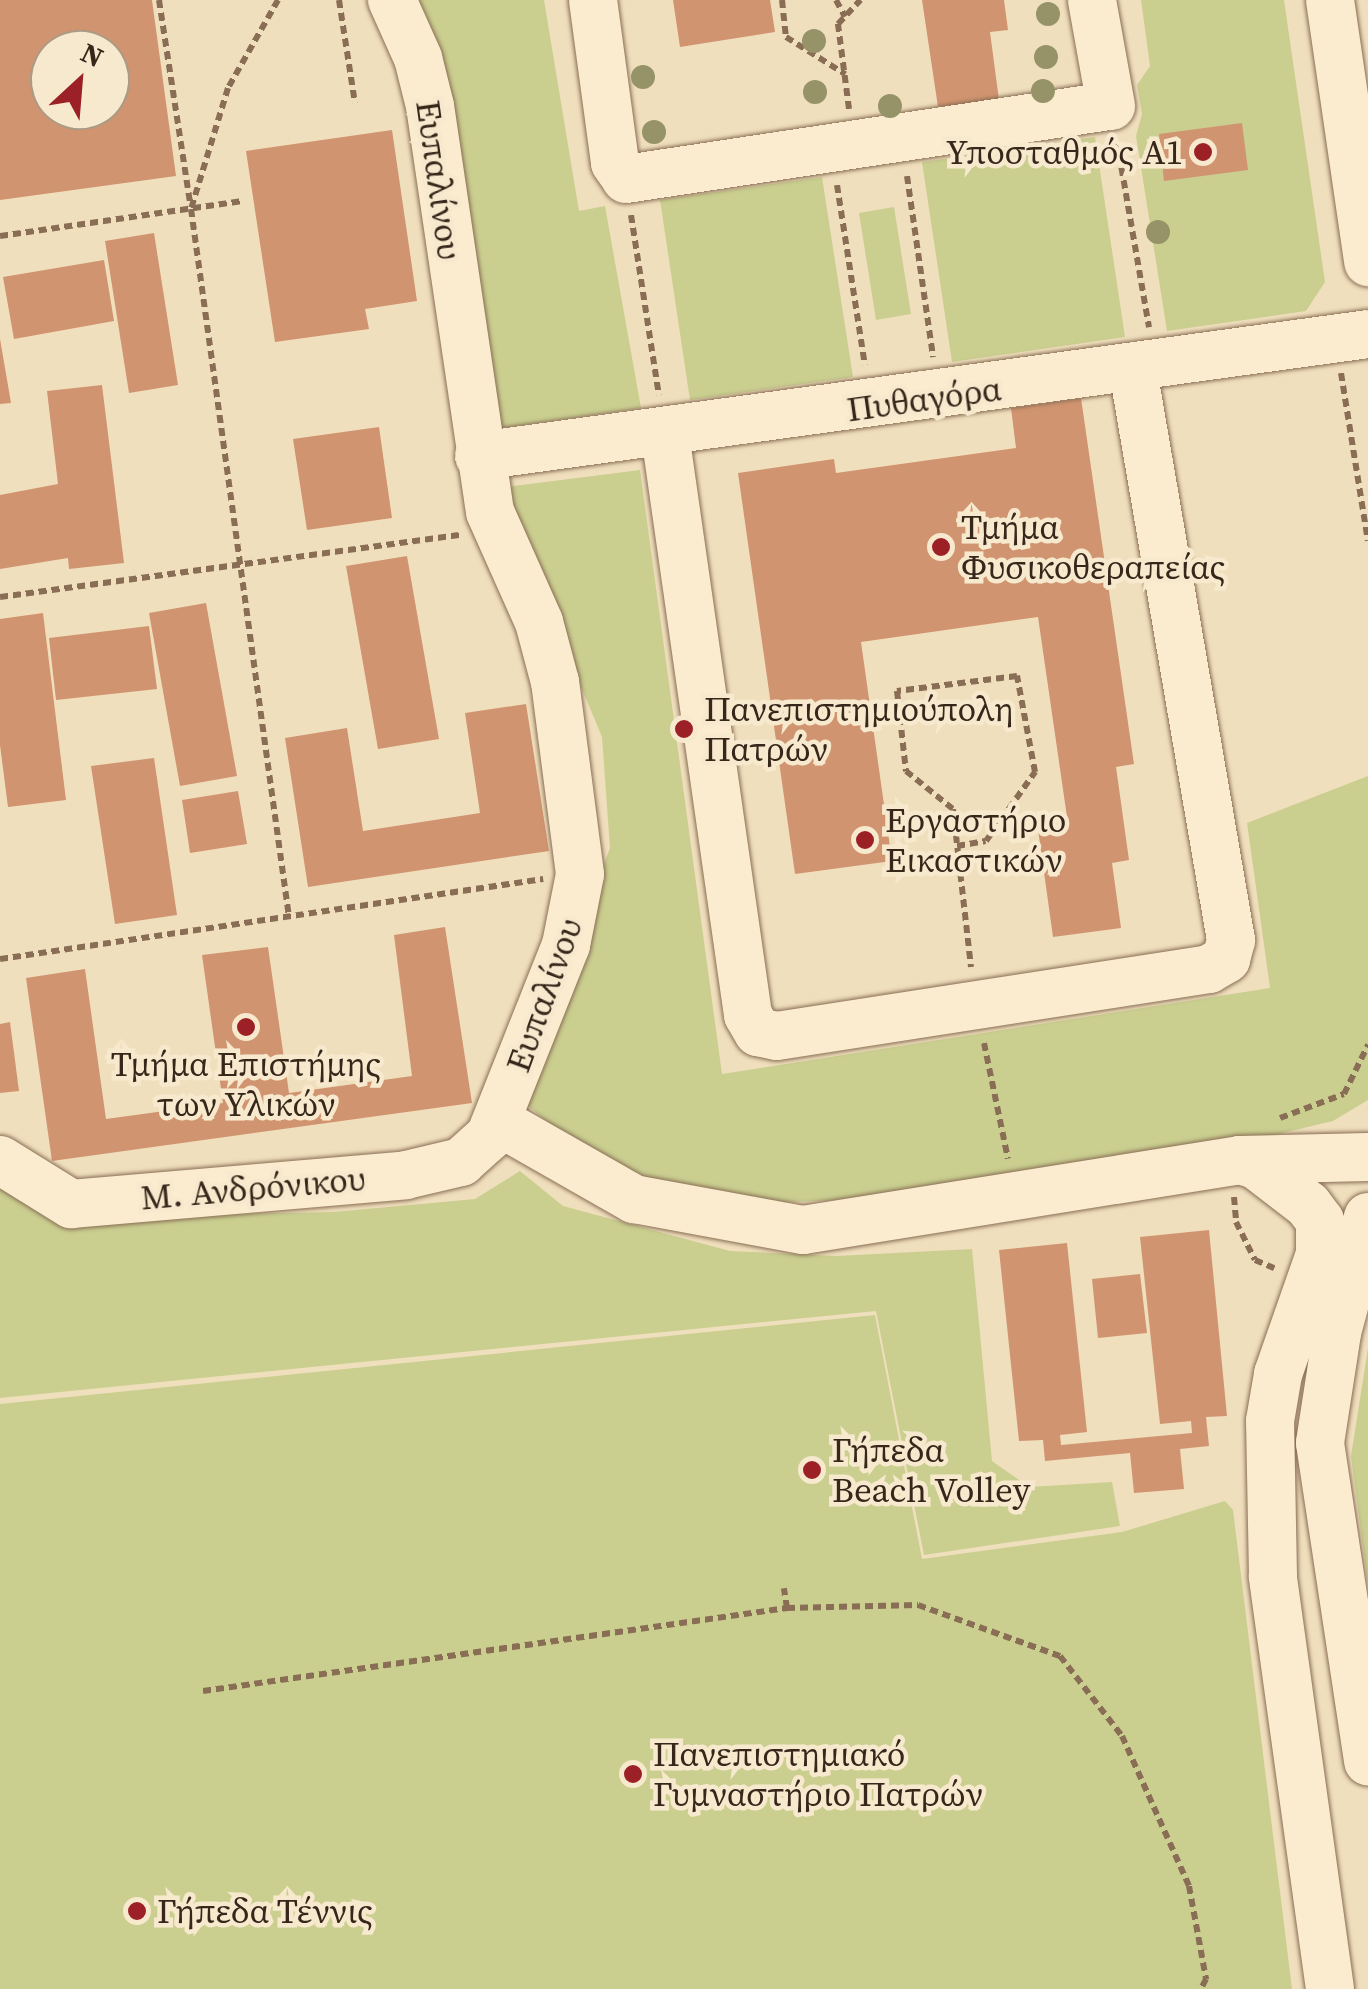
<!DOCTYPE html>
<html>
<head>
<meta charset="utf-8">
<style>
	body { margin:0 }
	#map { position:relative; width:1368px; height:1989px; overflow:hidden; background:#f0dfbd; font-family:"Source Serif 4",serif }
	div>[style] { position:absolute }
	.green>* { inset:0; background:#cacf90 }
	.building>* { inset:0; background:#d19470 }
	.path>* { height:6px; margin-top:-3px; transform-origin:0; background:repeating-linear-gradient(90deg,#896e55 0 8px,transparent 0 13px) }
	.roads { filter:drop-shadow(0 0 2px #896e55) drop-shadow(0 0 2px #896e55) }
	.minor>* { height:48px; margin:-24px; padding:0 24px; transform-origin:24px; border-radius:24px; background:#fbecd0 }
	.trees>* { width:24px; height:24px; margin:-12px; border-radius:50%; background:#959367 }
	.dots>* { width:28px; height:28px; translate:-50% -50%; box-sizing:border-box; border:5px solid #f7e9cd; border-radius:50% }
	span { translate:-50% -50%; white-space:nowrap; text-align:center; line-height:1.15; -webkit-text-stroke:9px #f7e9cd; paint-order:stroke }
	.poi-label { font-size:35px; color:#37271b }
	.right { translate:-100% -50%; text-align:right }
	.left { translate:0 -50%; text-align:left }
	.street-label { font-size:35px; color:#37271b }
	.north { position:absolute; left:30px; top:30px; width:100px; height:100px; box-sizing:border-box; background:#f7e9cd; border:2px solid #aa9b86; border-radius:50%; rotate:26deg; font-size:28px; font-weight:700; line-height:40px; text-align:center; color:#37271b }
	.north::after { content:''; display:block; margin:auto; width:35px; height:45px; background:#9c2127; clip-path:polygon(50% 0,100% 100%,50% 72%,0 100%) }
</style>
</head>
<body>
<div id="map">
	<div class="green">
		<div style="clip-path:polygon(406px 0,544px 0,579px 211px,605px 206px,641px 408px,489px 430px)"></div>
		<div style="clip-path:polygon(1141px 0,1284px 0,1325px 282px,1306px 311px,1167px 331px,1136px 136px,1142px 114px,1137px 85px,1150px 66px)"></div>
		<div style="clip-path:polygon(1095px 137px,1125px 337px,952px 362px,922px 162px)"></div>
		<div style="clip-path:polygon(822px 177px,853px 377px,690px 400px,660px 200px)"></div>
		<div style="clip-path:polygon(894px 207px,911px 314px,876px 320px,859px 213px)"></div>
		<div style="clip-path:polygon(640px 470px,722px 1074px,1270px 988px,1247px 823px,1368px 776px,1368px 1100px,1333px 1121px,1270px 1136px,839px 1200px,747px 1204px,673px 1188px,620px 1166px,565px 1136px,516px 1096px,610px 848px,602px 737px,498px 488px)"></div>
		<div style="clip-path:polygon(520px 1171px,563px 1206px,730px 1251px,836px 1256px,972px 1249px,992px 1461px,1029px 1487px,1112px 1482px,1120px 1526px,924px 1555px,876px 1311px,0 1398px,0 1175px,77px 1217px,334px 1212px,475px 1199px)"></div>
		<div style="clip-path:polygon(875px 1315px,922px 1559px,1122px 1532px,1225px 1501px,1233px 1510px,1292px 1989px,0 1989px,0 1404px)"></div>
		<div style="clip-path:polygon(1368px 1348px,1368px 1585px,1351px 1456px)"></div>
	</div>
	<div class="building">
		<div style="clip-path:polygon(evenodd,0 0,152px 0,176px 176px,0 200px,0 0,50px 50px,110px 50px,110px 110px,50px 110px,50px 50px)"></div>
		<div style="clip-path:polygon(673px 0,770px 0,775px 32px,680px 47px)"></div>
		<div style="clip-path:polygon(922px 0,1004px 0,1008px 30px,990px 32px,999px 100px,938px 107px)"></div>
		<div style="clip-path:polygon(1242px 123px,1248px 170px,1164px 181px,1159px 134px)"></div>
		<div style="clip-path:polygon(392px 130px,417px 301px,365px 309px,369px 329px,275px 342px,246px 151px)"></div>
		<div style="clip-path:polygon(154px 233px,178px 385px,129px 393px,105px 241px)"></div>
		<div style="clip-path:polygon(104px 260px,114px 321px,14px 339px,3px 277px)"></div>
		<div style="clip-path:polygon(0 339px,11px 403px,0 404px)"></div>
		<div style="clip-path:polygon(102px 385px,124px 563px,69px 569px,68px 558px,0 569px,0 495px,58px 484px,47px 391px)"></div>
		<div style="clip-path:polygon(1081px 398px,1134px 764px,1116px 767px,1129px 860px,1112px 863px,1121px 928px,1053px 937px,1037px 822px,1067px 817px,1038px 617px,861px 642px,892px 861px,795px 874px,738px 473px,834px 459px,836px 473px,1016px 448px,1011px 408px)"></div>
		<div style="clip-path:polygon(379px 427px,392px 518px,307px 530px,293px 439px)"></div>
		<div style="clip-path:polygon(407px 556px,439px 739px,378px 749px,346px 566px)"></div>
		<div style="clip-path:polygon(206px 603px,237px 776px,180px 786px,149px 613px)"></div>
		<div style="clip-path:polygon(43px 613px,66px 800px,8px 807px,0 745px,0 619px)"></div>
		<div style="clip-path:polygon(149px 626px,157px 689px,56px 700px,49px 638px)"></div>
		<div style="clip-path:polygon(526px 704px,549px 851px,308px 887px,285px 738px,347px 728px,363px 831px,480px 813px,465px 713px)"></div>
		<div style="clip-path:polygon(154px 758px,177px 915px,115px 924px,91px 766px)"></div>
		<div style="clip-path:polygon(238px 791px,247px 844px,190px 853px,182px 800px)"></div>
		<div style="clip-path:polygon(445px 927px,472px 1103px,52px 1161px,26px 978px,85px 969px,106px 1119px,223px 1103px,202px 955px,268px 947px,289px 1093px,412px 1076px,394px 935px)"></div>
		<div style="clip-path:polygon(10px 1022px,19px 1091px,0 1093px,0 1024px)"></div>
		<div style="clip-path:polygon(1209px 1230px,1227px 1416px,1206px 1417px,1209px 1446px,1180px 1449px,1184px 1489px,1134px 1493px,1130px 1453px,1045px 1461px,1043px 1440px,1019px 1441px,999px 1250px,1067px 1243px,1087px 1432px,1060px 1435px,1061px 1445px,1192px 1433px,1191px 1421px,1160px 1424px,1140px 1237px)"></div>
		<div style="clip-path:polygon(1140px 1274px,1147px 1333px,1098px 1338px,1092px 1279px)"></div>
	</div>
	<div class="path">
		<div style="left:159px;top:0;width:205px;rotate:81.3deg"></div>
		<div style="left:278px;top:0;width:101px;rotate:119.6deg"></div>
		<div style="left:228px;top:88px;width:127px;rotate:107deg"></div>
		<div style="left:191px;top:209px;width:715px;rotate:82.12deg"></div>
		<div style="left:339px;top:0;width:104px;rotate:81.2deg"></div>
		<div style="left:782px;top:0;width:37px;rotate:84deg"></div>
		<div style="left:786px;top:37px;width:70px;rotate:32.1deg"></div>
		<div style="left:836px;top:0;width:19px;rotate:62deg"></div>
		<div style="left:849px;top:109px;width:86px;rotate:-97.4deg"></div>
		<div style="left:838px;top:24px;width:33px;rotate:-47deg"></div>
		<div style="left:1117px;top:142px;width:188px;rotate:80.2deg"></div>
		<div style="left:907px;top:176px;width:183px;rotate:81.8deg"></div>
		<div style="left:837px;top:185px;width:182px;rotate:81.2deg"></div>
		<div style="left:631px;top:215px;width:182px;rotate:81.2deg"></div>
		<div style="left:0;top:236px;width:245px;rotate:-8.2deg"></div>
		<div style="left:1341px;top:373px;width:170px;rotate:80.9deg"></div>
		<div style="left:0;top:597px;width:465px;rotate:-7.7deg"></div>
		<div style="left:957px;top:846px;width:29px;rotate:-10deg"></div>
		<div style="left:986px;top:841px;width:85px;rotate:-54.6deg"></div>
		<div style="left:1035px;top:772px;width:98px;rotate:-100.6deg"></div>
		<div style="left:1017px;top:676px;width:121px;rotate:172.9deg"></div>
		<div style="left:897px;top:691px;width:81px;rotate:83.6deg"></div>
		<div style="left:906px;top:771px;width:60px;rotate:39deg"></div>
		<div style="left:953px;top:809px;width:159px;rotate:83.5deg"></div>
		<div style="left:0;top:959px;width:549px;rotate:-8.38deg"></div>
		<div style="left:984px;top:1043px;width:118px;rotate:78.3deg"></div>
		<div style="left:1280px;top:1118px;width:68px;rotate:-20.6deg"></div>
		<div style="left:1344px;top:1094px;width:55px;rotate:-63.9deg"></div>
		<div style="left:1234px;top:1197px;width:25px;rotate:85deg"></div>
		<div style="left:1236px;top:1222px;width:42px;rotate:63.4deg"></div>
		<div style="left:1255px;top:1260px;width:21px;rotate:23deg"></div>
		<div style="left:787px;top:1608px;width:131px;rotate:-1.3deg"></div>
		<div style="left:918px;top:1605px;width:151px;rotate:19.8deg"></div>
		<div style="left:1060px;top:1656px;width:101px;rotate:52.2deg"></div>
		<div style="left:1122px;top:1736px;width:164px;rotate:65.9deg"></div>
		<div style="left:1189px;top:1886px;width:95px;rotate:79.6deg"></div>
		<div style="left:1206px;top:1979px;width:11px;rotate:117deg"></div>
		<div style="left:203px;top:1691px;width:590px;rotate:-8.09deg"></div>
		<div style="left:787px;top:1608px;width:20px;rotate:-99deg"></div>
	</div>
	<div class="roads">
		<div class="minor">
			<div style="left:593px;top:0;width:164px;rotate:82.3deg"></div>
			<div style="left:615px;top:163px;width:19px;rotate:55deg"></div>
			<div style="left:626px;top:179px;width:490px;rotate:-8.6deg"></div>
			<div style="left:1111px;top:106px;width:108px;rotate:-100.2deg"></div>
			<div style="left:1330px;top:0;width:265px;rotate:81.7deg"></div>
			<div style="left:665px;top:434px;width:587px;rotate:81.87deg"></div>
			<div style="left:748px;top:1015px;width:20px;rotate:60deg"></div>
			<div style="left:758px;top:1032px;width:19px;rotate:12deg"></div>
			<div style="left:777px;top:1036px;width:437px;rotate:-8.8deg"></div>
			<div style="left:1209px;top:969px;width:20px;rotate:-30deg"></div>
			<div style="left:1226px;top:959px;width:20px;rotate:-75deg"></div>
			<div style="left:1231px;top:940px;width:578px;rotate:-99.76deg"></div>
			<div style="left:479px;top:456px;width:897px;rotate:-7.81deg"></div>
			<div style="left:497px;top:1121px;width:158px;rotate:29.7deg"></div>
			<div style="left:634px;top:1199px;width:172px;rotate:10.4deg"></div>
			<div style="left:803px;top:1230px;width:443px;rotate:-9.1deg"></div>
			<div style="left:1240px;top:1160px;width:128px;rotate:-1.3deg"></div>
			<div style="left:0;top:1160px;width:84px;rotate:31.8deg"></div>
			<div style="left:71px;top:1204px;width:336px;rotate:-4.9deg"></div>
			<div style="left:406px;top:1175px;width:57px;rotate:-13.3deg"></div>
			<div style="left:461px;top:1162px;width:39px;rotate:-42deg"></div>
			<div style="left:490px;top:1136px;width:206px;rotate:-68.3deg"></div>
			<div style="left:566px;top:945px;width:72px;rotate:-78.8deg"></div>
			<div style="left:580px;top:874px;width:194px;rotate:-97.4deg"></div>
			<div style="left:555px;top:682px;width:62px;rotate:-104.9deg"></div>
			<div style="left:539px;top:622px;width:120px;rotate:-114deg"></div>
			<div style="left:490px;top:512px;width:410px;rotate:-98.4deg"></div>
			<div style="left:430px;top:106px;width:49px;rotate:-104deg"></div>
			<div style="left:418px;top:58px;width:64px;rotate:-114.1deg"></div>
			<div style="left:1240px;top:1160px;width:17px;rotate:17deg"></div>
			<div style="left:1256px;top:1165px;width:66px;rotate:37.6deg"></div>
			<div style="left:1308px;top:1205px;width:20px;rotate:53deg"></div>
			<div style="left:1320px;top:1221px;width:33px;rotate:90deg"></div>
			<div style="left:1368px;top:1217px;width:120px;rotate:105deg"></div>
			<div style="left:1337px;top:1333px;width:111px;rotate:98.8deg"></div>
			<div style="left:1320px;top:1443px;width:322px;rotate:81.4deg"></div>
			<div style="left:1330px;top:1989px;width:417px;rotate:-97.9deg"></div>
			<div style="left:1273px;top:1576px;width:155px;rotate:-91.1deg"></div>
			<div style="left:1270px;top:1421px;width:48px;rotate:-80.3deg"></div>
			<div style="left:1278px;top:1374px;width:127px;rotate:-70.7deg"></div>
			<div style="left:1320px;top:1254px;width:36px;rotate:19deg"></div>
		</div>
	</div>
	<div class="trees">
		<div style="left:1048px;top:14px"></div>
		<div style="left:814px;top:41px"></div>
		<div style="left:1046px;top:57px"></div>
		<div style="left:643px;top:77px"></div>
		<div style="left:1043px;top:91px"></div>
		<div style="left:815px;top:92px"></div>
		<div style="left:890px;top:106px"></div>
		<div style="left:654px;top:132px"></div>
		<div style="left:1158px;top:232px"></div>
	</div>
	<div class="dots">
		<div style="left:1203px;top:152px;background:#9c2127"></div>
		<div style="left:941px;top:547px;background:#9c2127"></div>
		<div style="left:684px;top:729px;background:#9c2127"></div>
		<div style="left:865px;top:840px;background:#9c2127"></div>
		<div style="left:246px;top:1027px;background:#9c2127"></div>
		<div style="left:812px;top:1470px;background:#9c2127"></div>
		<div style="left:633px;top:1774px;background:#9c2127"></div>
		<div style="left:137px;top:1911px;background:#9c2127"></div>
	</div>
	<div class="poi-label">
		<span class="right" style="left:1183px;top:152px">Υποσταθμός Α1</span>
		<span class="left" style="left:961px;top:547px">Τμήμα<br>Φυσικοθεραπείας</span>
		<span class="left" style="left:704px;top:729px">Πανεπιστημιούπολη<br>Πατρών</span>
		<span class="left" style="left:885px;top:840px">Εργαστήριο<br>Εικαστικών</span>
		<span style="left:246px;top:1084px">Τμήμα Επιστήμης<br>των Υλικών</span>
		<span class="left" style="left:832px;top:1470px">Γήπεδα<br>Beach Volley</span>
		<span class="left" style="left:653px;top:1774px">Πανεπιστημιακό<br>Γυμναστήριο Πατρών</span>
		<span class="left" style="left:157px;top:1911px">Γήπεδα Τέννις</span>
	</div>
	<div class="street-label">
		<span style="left:439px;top:180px;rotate:82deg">Ευπαλίνου</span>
		<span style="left:924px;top:399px;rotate:-8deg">Πυθαγόρα</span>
		<span style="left:544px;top:995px;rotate:-70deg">Ευπαλίνου</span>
		<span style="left:253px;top:1188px;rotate:-5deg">Μ. Ανδρόνικου</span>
	</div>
	<div class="north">N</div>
</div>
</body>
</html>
